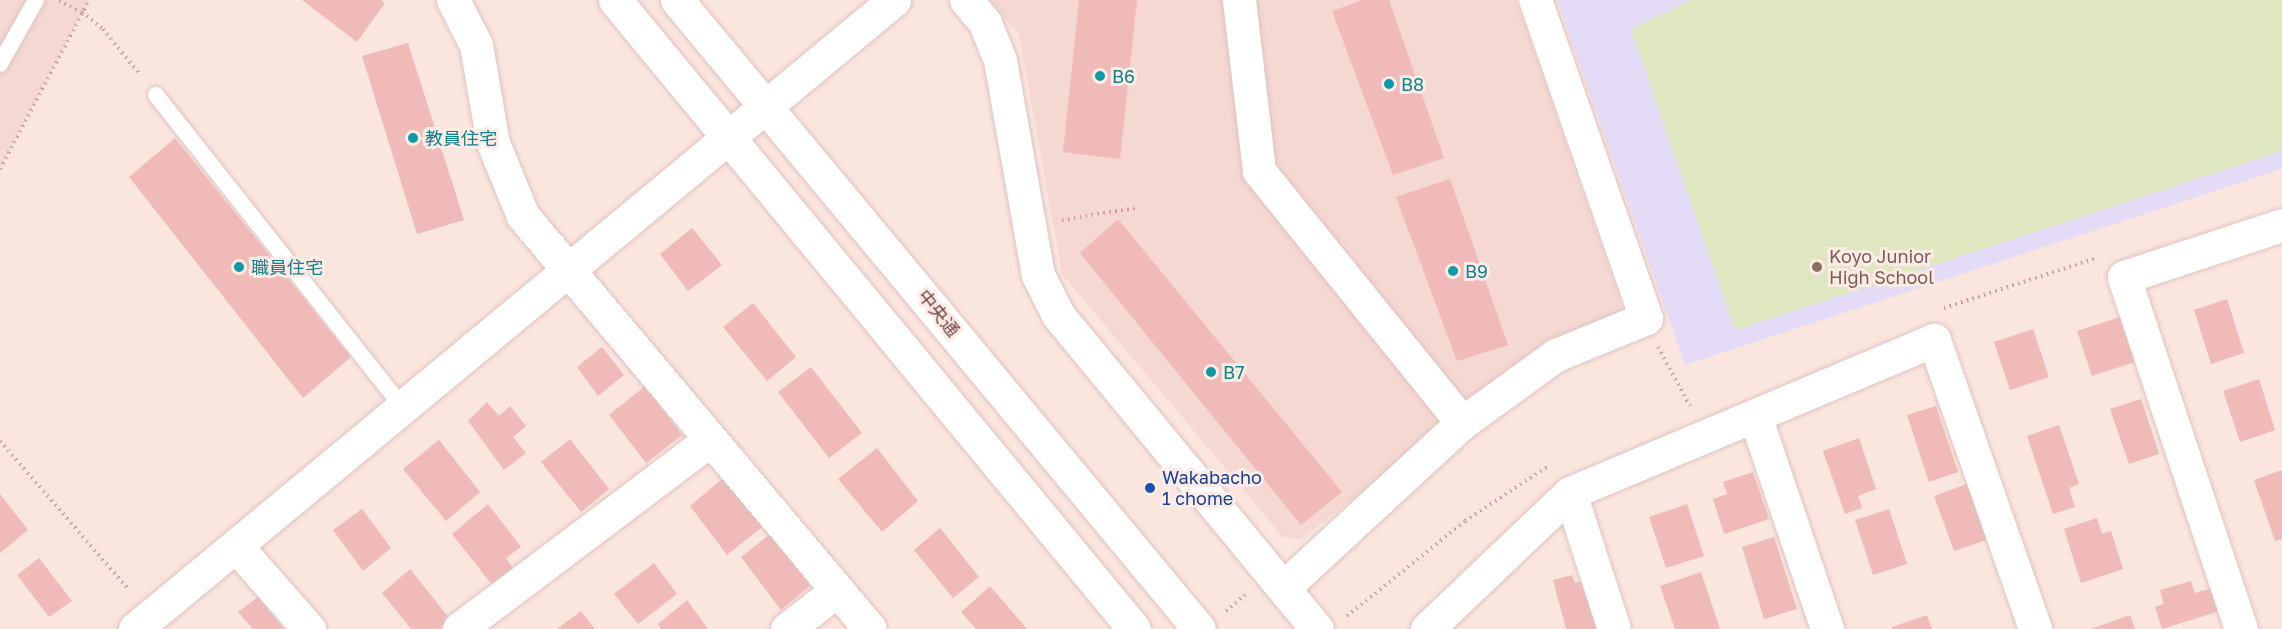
<!DOCTYPE html>
<html>
<head>
<meta charset="utf-8">
<style>
	body { margin:0 }
	#map { position:relative; width:2282px; height:629px; overflow:hidden; background:#fbe6df; font-family:"Golos Text","Noto Sans JP",sans-serif }
	div>[style] { position:absolute }
	.residential>* { inset:0; background:#f4d8d1 }
	.education>* { inset:0; background:#e4dcf7 }
	.green>* { inset:0; background:#dee7bf }
	.building>* { inset:0; background:#efbab8 }
	.path>* { height:4px; margin-top:-2px; transform-origin:0; background:repeating-linear-gradient(90deg,#d39d9c 0 1.5px,transparent 0 6px) }
	.roads { filter:drop-shadow(0 0 2px #e0c2bf) drop-shadow(0 0 2px #e0c2bf) }
	.lane>* { height:16px; margin:-8px; padding:0 8px; transform-origin:8px; border-radius:8px; background:#fff }
	.street>* { height:33px; margin:-16.5px; padding:0 16.5px; transform-origin:16.5px; border-radius:16.5px; background:#fff }
	.secondary>* { height:33px; margin:-16.5px; padding:0 16.5px; transform-origin:16.5px; border-radius:16.5px; background:#fff }
	.dots>* { width:16px; height:16px; translate:-50% -50%; box-sizing:border-box; border:3px solid #feebe5; border-radius:50% }
	span { translate:-50% -50%; white-space:nowrap; text-align:center; line-height:1.15; -webkit-text-stroke:6px #feebe5; paint-order:stroke }
	.culture-label { font-size:18px; color:#0d838f }
	.left { translate:0 -50%; text-align:left }
	.education-label { font-size:18px; color:#785e54 }
	.street-label { font-size:18px; color:#704848 }
	.transit-label { font-size:18px; color:#164399 }
</style>
</head>
<body>
<div id="map">
	<div class="residential">
		<div style="clip-path:polygon(0 0,89px 0,0 169px)"></div>
		<div style="clip-path:polygon(990px 0,1516px 0,1622px 306px,1613px 324px,1543px 354px,1301px 539px,1283px 537px,1062px 274px,1019px 35px)"></div>
	</div>
	<div class="education">
		<div style="clip-path:polygon(1557px 0,2282px 0,2282px 169px,1685px 365px)"></div>
	</div>
	<div class="green">
		<div style="clip-path:polygon(1691px 0,2282px 0,2282px 151px,1735px 330px,1631px 29px)"></div>
	</div>
	<div class="building">
		<div style="clip-path:polygon(302px 0,380px 0,385px 3px,357px 42px)"></div>
		<div style="clip-path:polygon(1079px 0,1137px 0,1120px 159px,1063px 152px)"></div>
		<div style="clip-path:polygon(1363px 0,1389px 0,1444px 158px,1393px 175px,1332px 11px)"></div>
		<div style="clip-path:polygon(408px 43px,464px 220px,417px 234px,362px 56px)"></div>
		<div style="clip-path:polygon(175px 138px,351px 357px,303px 398px,129px 177px)"></div>
		<div style="clip-path:polygon(1450px 179px,1508px 345px,1457px 361px,1396px 197px)"></div>
		<div style="clip-path:polygon(1118px 219px,1342px 492px,1301px 525px,1080px 253px)"></div>
		<div style="clip-path:polygon(692px 228px,722px 265px,688px 291px,660px 254px)"></div>
		<div style="clip-path:polygon(2227px 299px,2244px 353px,2211px 364px,2194px 310px)"></div>
		<div style="clip-path:polygon(753px 303px,796px 357px,767px 381px,723px 327px)"></div>
		<div style="clip-path:polygon(2120px 317px,2135px 362px,2092px 376px,2077px 331px)"></div>
		<div style="clip-path:polygon(2033px 329px,2049px 377px,2010px 390px,1994px 342px)"></div>
		<div style="clip-path:polygon(602px 347px,624px 375px,598px 396px,577px 367px)"></div>
		<div style="clip-path:polygon(811px 367px,862px 433px,829px 458px,778px 392px)"></div>
		<div style="clip-path:polygon(2259px 379px,2275px 430px,2240px 442px,2223px 391px)"></div>
		<div style="clip-path:polygon(645px 386px,682px 435px,646px 463px,609px 415px)"></div>
		<div style="clip-path:polygon(2141px 399px,2159px 454px,2129px 464px,2110px 409px)"></div>
		<div style="clip-path:polygon(487px 402px,499px 416px,510px 406px,526px 426px,513px 437px,526px 453px,504px 470px,468px 421px)"></div>
		<div style="clip-path:polygon(1936px 406px,1958px 472px,1929px 482px,1907px 415px)"></div>
		<div style="clip-path:polygon(2059px 425px,2079px 484px,2069px 488px,2075px 507px,2053px 514px,2027px 436px)"></div>
		<div style="clip-path:polygon(1859px 438px,1876px 489px,1858px 496px,1862px 508px,1845px 514px,1823px 451px)"></div>
		<div style="clip-path:polygon(570px 439px,609px 489px,581px 512px,541px 462px)"></div>
		<div style="clip-path:polygon(439px 440px,480px 492px,446px 521px,403px 469px)"></div>
		<div style="clip-path:polygon(877px 448px,918px 501px,882px 532px,838px 479px)"></div>
		<div style="clip-path:polygon(2282px 470px,2282px 539px,2275px 541px,2254px 480px)"></div>
		<div style="clip-path:polygon(1753px 472px,1769px 519px,1724px 534px,1713px 499px,1727px 494px,1723px 482px)"></div>
		<div style="clip-path:polygon(728px 474px,766px 524px,727px 555px,690px 506px)"></div>
		<div style="clip-path:polygon(1969px 483px,1989px 539px,1954px 551px,1934px 496px)"></div>
		<div style="clip-path:polygon(0 494px,28px 530px,0 553px)"></div>
		<div style="clip-path:polygon(488px 504px,521px 547px,506px 558px,513px 569px,493px 586px,452px 534px)"></div>
		<div style="clip-path:polygon(1687px 504px,1704px 556px,1666px 568px,1649px 517px)"></div>
		<div style="clip-path:polygon(362px 509px,391px 548px,363px 571px,333px 530px)"></div>
		<div style="clip-path:polygon(1889px 509px,1907px 564px,1873px 575px,1855px 520px)"></div>
		<div style="clip-path:polygon(2097px 518px,2102px 534px,2111px 531px,2123px 569px,2081px 583px,2064px 529px)"></div>
		<div style="clip-path:polygon(940px 528px,979px 577px,953px 598px,914px 550px)"></div>
		<div style="clip-path:polygon(770px 534px,810px 586px,781px 610px,741px 557px)"></div>
		<div style="clip-path:polygon(1774px 537px,1797px 609px,1764px 619px,1742px 547px)"></div>
		<div style="clip-path:polygon(39px 558px,72px 601px,49px 617px,17px 575px)"></div>
		<div style="clip-path:polygon(654px 563px,677px 594px,638px 624px,614px 594px)"></div>
		<div style="clip-path:polygon(410px 569px,450px 619px,439px 629px,411px 629px,382px 593px)"></div>
		<div style="clip-path:polygon(1701px 572px,1720px 629px,1675px 629px,1660px 586px)"></div>
		<div style="clip-path:polygon(1572px 575px,1575px 583px,1586px 580px,1599px 629px,1566px 629px,1553px 580px)"></div>
		<div style="clip-path:polygon(2191px 581px,2195px 593px,2213px 588px,2220px 611px,2162px 629px,2155px 607px,2164px 604px,2160px 590px)"></div>
		<div style="clip-path:polygon(990px 586px,1027px 629px,976px 629px,961px 612px)"></div>
		<div style="clip-path:polygon(258px 597px,284px 629px,253px 629px,238px 612px)"></div>
		<div style="clip-path:polygon(687px 600px,708px 629px,661px 629px,658px 624px)"></div>
		<div style="clip-path:polygon(581px 611px,595px 629px,557px 629px)"></div>
		<div style="clip-path:polygon(1927px 615px,1932px 629px,1892px 629px,1892px 627px)"></div>
		<div style="clip-path:polygon(2130px 615px,2135px 629px,2091px 629px)"></div>
	</div>
	<div class="path">
		<div style="left:59px;top:1px;width:25px;rotate:26deg"></div>
		<div style="left:82px;top:12px;width:27px;rotate:39deg"></div>
		<div style="left:103px;top:29px;width:60px;rotate:51deg"></div>
		<div style="left:0;top:169px;width:191px;rotate:-62.2deg"></div>
		<div style="left:1062px;top:220px;width:74px;rotate:-9.3deg"></div>
		<div style="left:1944px;top:308px;width:160px;rotate:-18.2deg"></div>
		<div style="left:1658px;top:347px;width:67px;rotate:61.5deg"></div>
		<div style="left:0;top:441px;width:198px;rotate:49.1deg"></div>
		<div style="left:1226px;top:611px;width:25px;rotate:-40deg"></div>
		<div style="left:1347px;top:616px;width:151px;rotate:-38.8deg"></div>
		<div style="left:1465px;top:521px;width:102px;rotate:-33.4deg"></div>
	</div>
	<div class="roads">
		<div class="lane">
			<div style="left:0;top:64px;width:73px;rotate:-60.6deg"></div>
			<div style="left:156px;top:95px;width:397px;rotate:51.7deg"></div>
		</div>
		<div class="street">
			<div style="left:453px;top:0;width:51px;rotate:62.9deg"></div>
			<div style="left:476px;top:45px;width:99px;rotate:80.2deg"></div>
			<div style="left:493px;top:143px;width:79px;rotate:67.7deg"></div>
			<div style="left:523px;top:216px;width:539px;rotate:49.96deg"></div>
			<div style="left:966px;top:0;width:30px;rotate:50deg"></div>
			<div style="left:985px;top:23px;width:40px;rotate:68deg"></div>
			<div style="left:1000px;top:60px;width:218px;rotate:80deg"></div>
			<div style="left:1038px;top:275px;width:45px;rotate:63.4deg"></div>
			<div style="left:1058px;top:315px;width:407px;rotate:50.5deg"></div>
			<div style="left:1239px;top:0;width:172px;rotate:83.3deg"></div>
			<div style="left:1259px;top:171px;width:324px;rotate:51.1deg"></div>
			<div style="left:1755px;top:416px;width:225px;rotate:71.3deg"></div>
			<div style="left:1570px;top:493px;width:143px;rotate:72.1deg"></div>
			<div style="left:236px;top:546px;width:111px;rotate:48.7deg"></div>
			<div style="left:1284px;top:587px;width:242px;rotate:-42.7deg"></div>
			<div style="left:1462px;top:423px;width:116px;rotate:-35.9deg"></div>
			<div style="left:1556px;top:355px;width:97px;rotate:-22.3deg"></div>
			<div style="left:1646px;top:318px;width:337px;rotate:-109.2deg"></div>
			<div style="left:135px;top:629px;width:986px;rotate:-39.65deg"></div>
			<div style="left:459px;top:629px;width:314px;rotate:-37deg"></div>
			<div style="left:787px;top:629px;width:61px;rotate:-37.6deg"></div>
			<div style="left:1427px;top:629px;width:197px;rotate:-43.6deg"></div>
			<div style="left:1570px;top:493px;width:395px;rotate:-22.8deg"></div>
			<div style="left:1934px;top:340px;width:306px;rotate:70.7deg"></div>
			<div style="left:2241px;top:629px;width:371px;rotate:-108.4deg"></div>
			<div style="left:2124px;top:277px;width:166px;rotate:-18.2deg"></div>
		</div>
		<div class="secondary">
			<div style="left:615px;top:0;width:815px;rotate:50.47deg"></div>
			<div style="left:677px;top:0;width:817px;rotate:50.31deg"></div>
		</div>
	</div>
	<div class="dots">
		<div style="left:1100px;top:76px;background:#0f9aa8"></div>
		<div style="left:1389px;top:84px;background:#0f9aa8"></div>
		<div style="left:413px;top:138px;background:#0f9aa8"></div>
		<div style="left:239px;top:267px;background:#0f9aa8"></div>
		<div style="left:1817px;top:267px;background:#8d6e63"></div>
		<div style="left:1453px;top:271px;background:#0f9aa8"></div>
		<div style="left:1211px;top:372px;background:#0f9aa8"></div>
		<div style="left:1150px;top:488px;background:#1a4fb4"></div>
	</div>
	<div class="culture-label">
		<span class="left" style="left:1112px;top:76px">B6</span>
		<span class="left" style="left:1401px;top:84px">B8</span>
		<span class="left" style="left:425px;top:138px">教員住宅</span>
		<span class="left" style="left:251px;top:267px">職員住宅</span>
		<span class="left" style="left:1465px;top:271px">B9</span>
		<span class="left" style="left:1223px;top:372px">B7</span>
	</div>
	<div class="education-label">
		<span class="left" style="left:1829px;top:267px">Koyo Junior<br>High School</span>
	</div>
	<div class="street-label">
		<span style="left:939px;top:313px;rotate:51deg">中央通</span>
	</div>
	<div class="transit-label">
		<span class="left" style="left:1162px;top:488px">Wakabacho<br>1 chome</span>
	</div>
</div>
</body>
</html>
